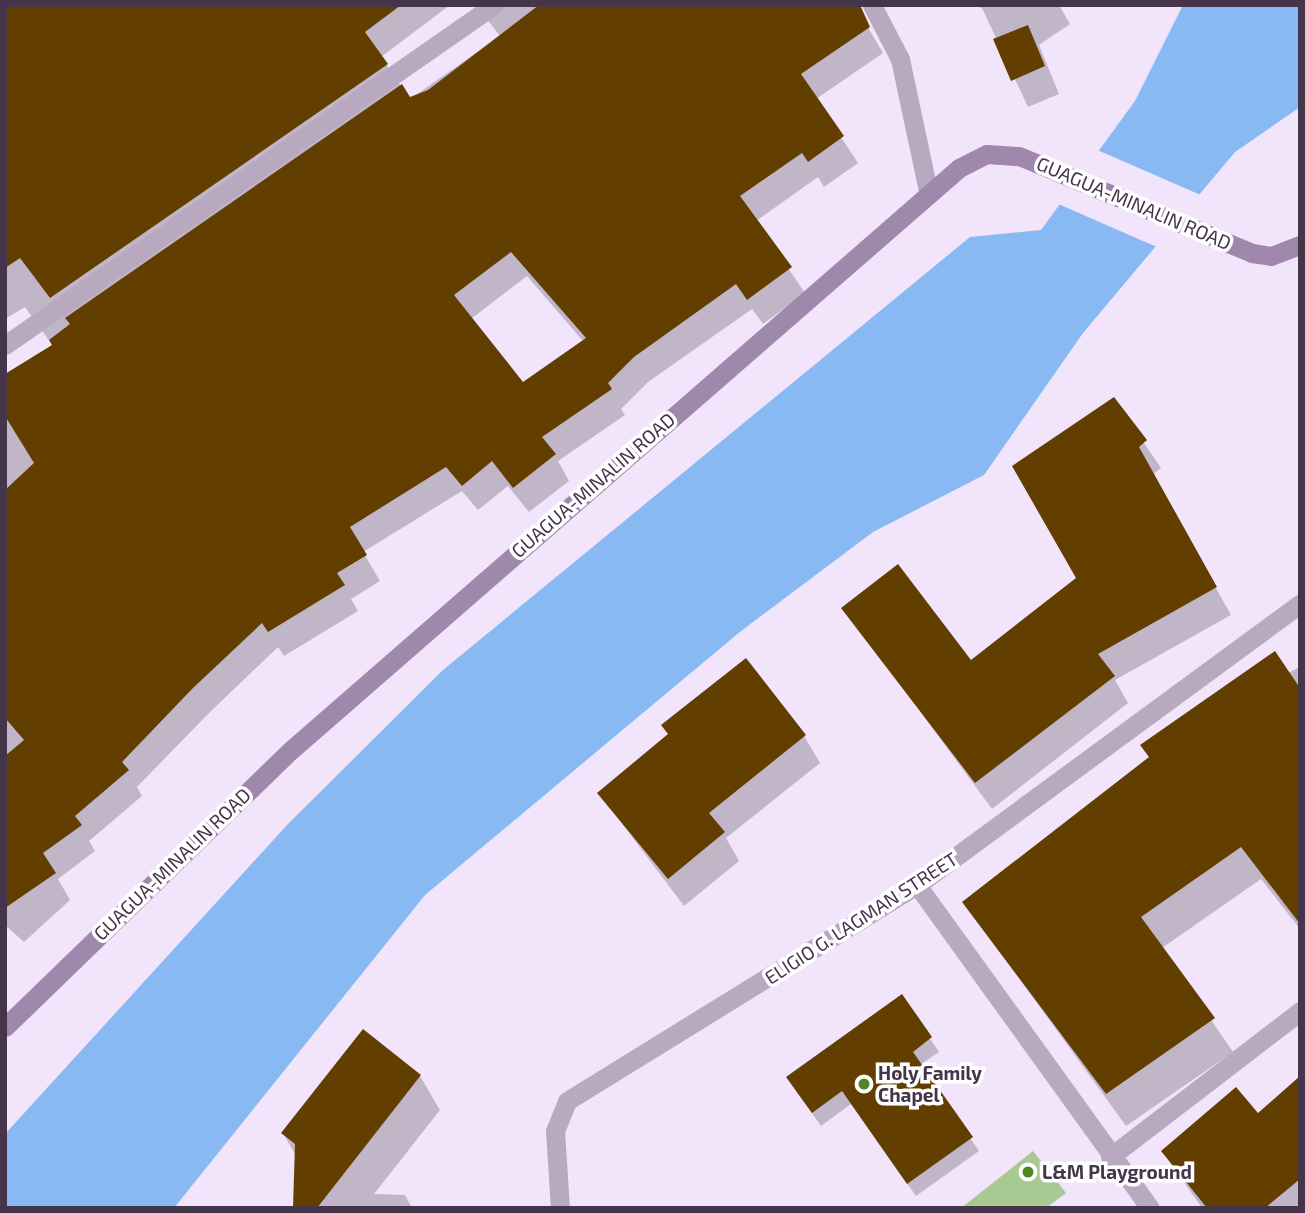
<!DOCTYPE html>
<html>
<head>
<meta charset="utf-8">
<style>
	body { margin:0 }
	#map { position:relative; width:1305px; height:1213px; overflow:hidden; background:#f2e4fa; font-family:"Exo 2",sans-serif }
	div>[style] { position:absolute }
	.green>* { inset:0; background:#a8c992 }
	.water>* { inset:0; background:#89b9f3 }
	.pier>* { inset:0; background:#f2e4fa }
	.shadow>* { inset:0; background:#0003 }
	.building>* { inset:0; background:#623f01 }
	.minor>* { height:19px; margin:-9.5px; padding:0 9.5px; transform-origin:9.5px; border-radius:9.5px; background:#b8a8c0 }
	.secondary>* { height:19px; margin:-9.5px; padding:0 9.5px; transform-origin:9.5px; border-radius:9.5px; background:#9f88ab }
	.dots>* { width:19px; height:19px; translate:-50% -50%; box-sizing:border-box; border:4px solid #fff; border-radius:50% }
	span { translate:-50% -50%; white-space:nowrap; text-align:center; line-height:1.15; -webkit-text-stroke:7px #fff; paint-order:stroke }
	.street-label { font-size:19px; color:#44354b }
	.poi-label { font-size:19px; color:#44354b; font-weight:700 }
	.left { translate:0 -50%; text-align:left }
	.frame { position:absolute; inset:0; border:7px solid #44354b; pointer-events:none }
</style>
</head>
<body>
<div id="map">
	<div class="green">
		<div style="clip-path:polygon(1033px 1151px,1066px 1193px,1046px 1208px,961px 1208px)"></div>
	</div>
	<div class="water">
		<div style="clip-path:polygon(1183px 5px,1300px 5px,1300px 107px,1235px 152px,1083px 333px,984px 475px,873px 532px,741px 631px,425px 895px,174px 1208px,5px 1208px,5px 1134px,288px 824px,443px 670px,970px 237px,1041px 230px,1135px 101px)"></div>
	</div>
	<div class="pier">
		<div style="clip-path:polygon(1095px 149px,1203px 196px,1159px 248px,1056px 203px)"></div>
	</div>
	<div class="shadow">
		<div style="clip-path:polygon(evenodd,5px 5px,450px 5px,381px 57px,410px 99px,500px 36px,476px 5px,855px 5px,883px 53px,816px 99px,858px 163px,824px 187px,818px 177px,756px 221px,805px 293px,763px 324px,752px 309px,648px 382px,621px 409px,625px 415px,558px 461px,569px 481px,529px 512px,508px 486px,478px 510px,462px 491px,363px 552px,380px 581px,351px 599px,358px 611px,284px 656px,278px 647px,208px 714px,137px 787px,142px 796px,89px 841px,95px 851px,58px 879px,70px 900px,24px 942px,5px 925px,5px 376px,53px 346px,25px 307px,5px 319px,5px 5px,527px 276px,583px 341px,522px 384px,471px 319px,527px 276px)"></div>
		<div style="clip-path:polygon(974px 5px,1059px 5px,1070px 24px,1039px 45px,1059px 94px,1028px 107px,982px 8px)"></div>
		<div style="clip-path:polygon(1114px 399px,1161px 468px,1152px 475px,1231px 615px,1115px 680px,1128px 703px,992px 809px,844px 608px,971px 663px,1079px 579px)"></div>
		<div style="clip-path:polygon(1300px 667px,1300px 929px,1261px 879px,1162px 948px,1233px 1052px,1126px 1126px,964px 902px,1150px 759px,1142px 746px)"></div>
		<div style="clip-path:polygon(663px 725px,804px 736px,820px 763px,726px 838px,739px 861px,684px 906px,599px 793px,669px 735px)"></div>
		<div style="clip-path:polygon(901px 996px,939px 1052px,920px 1065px,979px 1151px,916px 1196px,851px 1104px,821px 1126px,796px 1091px)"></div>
		<div style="clip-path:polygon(420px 1076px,440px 1110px,374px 1194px,405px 1195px,412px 1208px,295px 1208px,296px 1156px,283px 1133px)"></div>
		<div style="clip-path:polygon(1300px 1078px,1300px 1208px,1202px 1208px,1163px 1152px,1258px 1116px)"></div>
	</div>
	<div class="building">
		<div style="clip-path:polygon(5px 5px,401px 5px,365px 32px,388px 64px,50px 298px,20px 258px,5px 268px)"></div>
		<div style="clip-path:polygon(evenodd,539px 5px,860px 5px,870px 27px,801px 74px,844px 136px,808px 162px,802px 153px,740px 196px,792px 267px,747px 300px,736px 284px,634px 357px,608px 383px,612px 389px,542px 437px,556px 454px,513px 488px,492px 461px,462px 486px,446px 467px,350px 527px,367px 555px,337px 573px,345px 585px,268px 632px,262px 623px,193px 688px,122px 762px,129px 770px,75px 816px,82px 825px,43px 853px,56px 873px,5px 908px,5px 756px,24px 740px,5px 718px,5px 490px,34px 463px,5px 416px,5px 374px,52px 345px,49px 340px,70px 324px,65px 318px,402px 84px,410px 97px,428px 90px,539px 5px,511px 252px,586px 338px,523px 382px,454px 295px,511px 252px)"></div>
		<div style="clip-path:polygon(1028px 25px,1045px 66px,1011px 81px,993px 39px)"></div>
		<div style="clip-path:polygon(1114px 397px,1147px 440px,1139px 447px,1217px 587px,1098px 654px,1115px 676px,975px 783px,841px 608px,898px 564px,971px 660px,1076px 578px,1012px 466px)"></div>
		<div style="clip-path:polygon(1275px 651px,1300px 688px,1300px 924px,1241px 847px,1141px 917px,1215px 1018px,1106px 1094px,962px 902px,1149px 757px,1140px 745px)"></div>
		<div style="clip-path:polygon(746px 658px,806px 735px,709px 813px,725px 832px,668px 879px,597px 793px,668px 734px,661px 725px)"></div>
		<div style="clip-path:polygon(902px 994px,932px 1037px,913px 1052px,973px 1137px,907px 1184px,842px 1091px,812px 1113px,786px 1077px)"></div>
		<div style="clip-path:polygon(363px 1029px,421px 1075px,317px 1208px,293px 1208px,295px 1144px,281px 1133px)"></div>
		<div style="clip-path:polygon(1300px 1076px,1300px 1179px,1265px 1208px,1207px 1208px,1161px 1151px,1236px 1087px,1258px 1113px)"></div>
	</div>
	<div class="minor">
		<div style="left:872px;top:5px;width:61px;rotate:62.6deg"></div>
		<div style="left:900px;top:59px;width:135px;rotate:78deg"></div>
		<div style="left:5px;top:345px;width:596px;rotate:-34.81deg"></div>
		<div style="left:917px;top:885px;width:398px;rotate:54.2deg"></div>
		<div style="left:1110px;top:1157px;width:240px;rotate:-37.5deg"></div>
		<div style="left:560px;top:1208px;width:77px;rotate:-93.7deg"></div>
		<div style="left:555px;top:1131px;width:32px;rotate:-68deg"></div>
		<div style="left:567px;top:1101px;width:411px;rotate:-31.7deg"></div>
		<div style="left:917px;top:885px;width:475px;rotate:-36.3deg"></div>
	</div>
	<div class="secondary">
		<div style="left:5px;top:1027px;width:398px;rotate:-44.1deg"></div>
		<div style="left:291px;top:750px;width:886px;rotate:-41.06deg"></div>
		<div style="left:959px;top:168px;width:31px;rotate:-27deg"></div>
		<div style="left:987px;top:154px;width:32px;rotate:4deg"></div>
		<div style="left:1019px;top:156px;width:252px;rotate:22.6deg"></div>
		<div style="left:1252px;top:253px;width:19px;rotate:9deg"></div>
		<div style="left:1271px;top:256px;width:31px;rotate:-21deg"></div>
	</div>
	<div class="dots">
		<div style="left:864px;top:1084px;background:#518720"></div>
		<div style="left:1028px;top:1172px;background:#518720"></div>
	</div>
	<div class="street-label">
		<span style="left:1134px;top:203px;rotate:23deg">GUAGUA-MINALIN ROAD</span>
		<span style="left:593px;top:485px;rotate:-41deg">GUAGUA-MINALIN ROAD</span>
		<span style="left:172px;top:864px;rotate:-44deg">GUAGUA-MINALIN ROAD</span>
		<span style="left:861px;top:918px;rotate:-33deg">ELIGIO G. LAGMAN STREET</span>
	</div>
	<div class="poi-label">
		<span class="left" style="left:878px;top:1084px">Holy Family<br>Chapel</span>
		<span class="left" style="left:1042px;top:1172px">L&amp;M Playground</span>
	</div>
	<div class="frame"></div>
</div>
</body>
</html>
